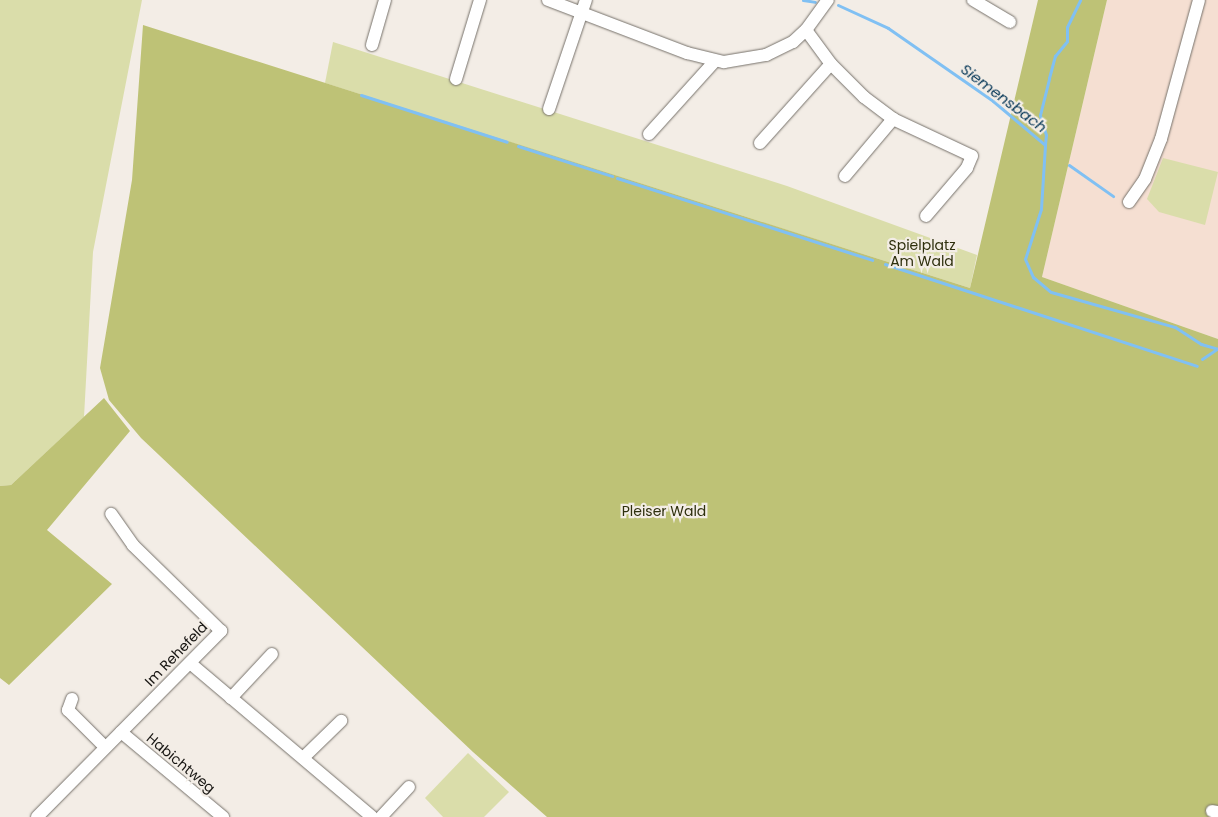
<!DOCTYPE html>
<html>
<head>
<meta charset="utf-8">
<style>
	body { margin:0 }
	#map { position:relative; width:1218px; height:817px; overflow:hidden; background:#f3ede6; font-family:Poppins,sans-serif }
	div>[style] { position:absolute }
	.commercial>* { inset:0; background:#f5dfd2 }
	.green>* { inset:0; background:#daddaa }
	.forest>* { inset:0; background:#bec276 }
	.stream>* { height:3px; margin:-1.5px; padding:0 1.5px; transform-origin:1.5px; border-radius:1.5px; background:#80c0f3 }
	.roads { filter:drop-shadow(0 0 1px #76716a) drop-shadow(0 0 1px #76716a) }
	.minor>* { height:12px; margin:-6px; padding:0 6px; transform-origin:6px; border-radius:6px; background:#fff }
	span { translate:-50% -50%; white-space:nowrap; text-align:center; line-height:1.15; -webkit-text-stroke:4.5px #f3ede6; paint-order:stroke }
	.park-label { font-size:14px; color:#2e2f0d }
	.street-label { font-size:14px; color:#171512 }
	.water-label { font-size:15px; color:#003354; font-style:italic }
</style>
</head>
<body>
<div id="map">
	<div class="commercial">
		<div style="clip-path:polygon(1107px 0,1218px 0,1218px 339px,1042px 277px)"></div>
	</div>
	<div class="green">
		<div style="clip-path:polygon(0 0,142px 0,93px 252px,84px 417px,11px 485px,0 486px)"></div>
		<div style="clip-path:polygon(333px 42px,787px 186px,977px 255px,970px 288px,325px 83px)"></div>
		<div style="clip-path:polygon(1163px 158px,1218px 172px,1205px 225px,1159px 212px,1147px 199px)"></div>
		<div style="clip-path:polygon(468px 753px,509px 792px,484px 817px,443px 817px,425px 798px)"></div>
	</div>
	<div class="forest">
		<div style="clip-path:polygon(1038px 0,1107px 0,1042px 277px,1218px 339px,1218px 812px,1211px 817px,547px 817px,473px 752px,141px 438px,109px 400px,100px 368px,132px 180px,143px 25px,970px 288px)"></div>
		<div style="clip-path:polygon(104px 398px,130px 431px,47px 530px,112px 584px,9px 685px,0 678px,0 486px,11px 485px)"></div>
	</div>
	<div class="stream">
		<div style="left:803px;top:0;width:12px;rotate:9deg"></div>
		<div style="left:838px;top:5px;width:55px;rotate:24.7deg"></div>
		<div style="left:888px;top:28px;width:128px;rotate:34.8deg"></div>
		<div style="left:993px;top:101px;width:68px;rotate:40.2deg"></div>
		<div style="left:1045px;top:145px;width:64px;rotate:93.6deg"></div>
		<div style="left:1041px;top:209px;width:52px;rotate:107.7deg"></div>
		<div style="left:1025px;top:259px;width:20px;rotate:66deg"></div>
		<div style="left:1033px;top:277px;width:23px;rotate:40deg"></div>
		<div style="left:1051px;top:292px;width:129px;rotate:15.8deg"></div>
		<div style="left:1175px;top:327px;width:31px;rotate:33deg"></div>
		<div style="left:1201px;top:344px;width:18px;rotate:16deg"></div>
		<div style="left:361px;top:95px;width:153px;rotate:17.8deg"></div>
		<div style="left:1045px;top:144px;width:9px;rotate:-84deg"></div>
		<div style="left:1046px;top:135px;width:21px;rotate:-107deg"></div>
		<div style="left:1040px;top:115px;width:38px;rotate:-76deg"></div>
		<div style="left:1049px;top:78px;width:23px;rotate:-75deg"></div>
		<div style="left:1055px;top:56px;width:19px;rotate:-51deg"></div>
		<div style="left:1067px;top:41px;width:14px;rotate:-90deg"></div>
		<div style="left:1067px;top:27px;width:30px;rotate:-64deg"></div>
		<div style="left:518px;top:146px;width:99px;rotate:17.7deg"></div>
		<div style="left:1069px;top:165px;width:54px;rotate:35.2deg"></div>
		<div style="left:617px;top:178px;width:268px;rotate:17.8deg"></div>
		<div style="left:885px;top:264px;width:328px;rotate:18.1deg"></div>
		<div style="left:1202px;top:359px;width:18px;rotate:-34deg"></div>
	</div>
	<div class="roads">
		<div class="minor">
			<div style="left:548px;top:0;width:149px;rotate:20.9deg"></div>
			<div style="left:687px;top:53px;width:38px;rotate:14deg"></div>
			<div style="left:724px;top:62px;width:43px;rotate:-9.5deg"></div>
			<div style="left:766px;top:55px;width:30px;rotate:-26deg"></div>
			<div style="left:793px;top:42px;width:18px;rotate:-43deg"></div>
			<div style="left:806px;top:30px;width:37px;rotate:-54deg"></div>
			<div style="left:973px;top:0;width:43px;rotate:30.7deg"></div>
			<div style="left:806px;top:30px;width:42px;rotate:53.7deg"></div>
			<div style="left:831px;top:64px;width:47px;rotate:45deg"></div>
			<div style="left:864px;top:97px;width:36px;rotate:37deg"></div>
			<div style="left:893px;top:119px;width:87px;rotate:25.1deg"></div>
			<div style="left:972px;top:156px;width:13px;rotate:113deg"></div>
			<div style="left:967px;top:168px;width:63px;rotate:130.5deg"></div>
			<div style="left:372px;top:45px;width:47px;rotate:-73.9deg"></div>
			<div style="left:456px;top:79px;width:83px;rotate:-73.1deg"></div>
			<div style="left:549px;top:109px;width:115px;rotate:-71.3deg"></div>
			<div style="left:649px;top:134px;width:97px;rotate:-47.9deg"></div>
			<div style="left:760px;top:143px;width:106px;rotate:-48.1deg"></div>
			<div style="left:845px;top:176px;width:75px;rotate:-49.9deg"></div>
			<div style="left:1129px;top:202px;width:28px;rotate:-55deg"></div>
			<div style="left:1145px;top:179px;width:43px;rotate:-68.2deg"></div>
			<div style="left:1161px;top:139px;width:144px;rotate:-74.7deg"></div>
			<div style="left:190px;top:663px;width:238px;rotate:40.2deg"></div>
			<div style="left:231px;top:698px;width:60px;rotate:-47deg"></div>
			<div style="left:72px;top:699px;width:12px;rotate:110deg"></div>
			<div style="left:68px;top:710px;width:52px;rotate:45deg"></div>
			<div style="left:121px;top:732px;width:133px;rotate:39.8deg"></div>
			<div style="left:304px;top:757px;width:52px;rotate:-44.2deg"></div>
			<div style="left:1212px;top:811px;width:6px;rotate:9deg"></div>
			<div style="left:37px;top:817px;width:262px;rotate:-45.3deg"></div>
			<div style="left:221px;top:631px;width:123px;rotate:-135.7deg"></div>
			<div style="left:133px;top:545px;width:38px;rotate:-125deg"></div>
			<div style="left:381px;top:817px;width:41px;rotate:-47deg"></div>
		</div>
	</div>
	<div class="park-label">
		<span style="left:922px;top:253px">Spielplatz<br>Am Wald</span>
		<span style="left:664px;top:511px">Pleiser Wald</span>
	</div>
	<div class="street-label">
		<span style="left:176px;top:654px;rotate:-46deg">Im Rehefeld</span>
		<span style="left:181px;top:763px;rotate:40deg">Habichtweg</span>
	</div>
	<div class="water-label">
		<span style="left:1004px;top:98px;rotate:37deg">Siemensbach</span>
	</div>
</div>
</body>
</html>
